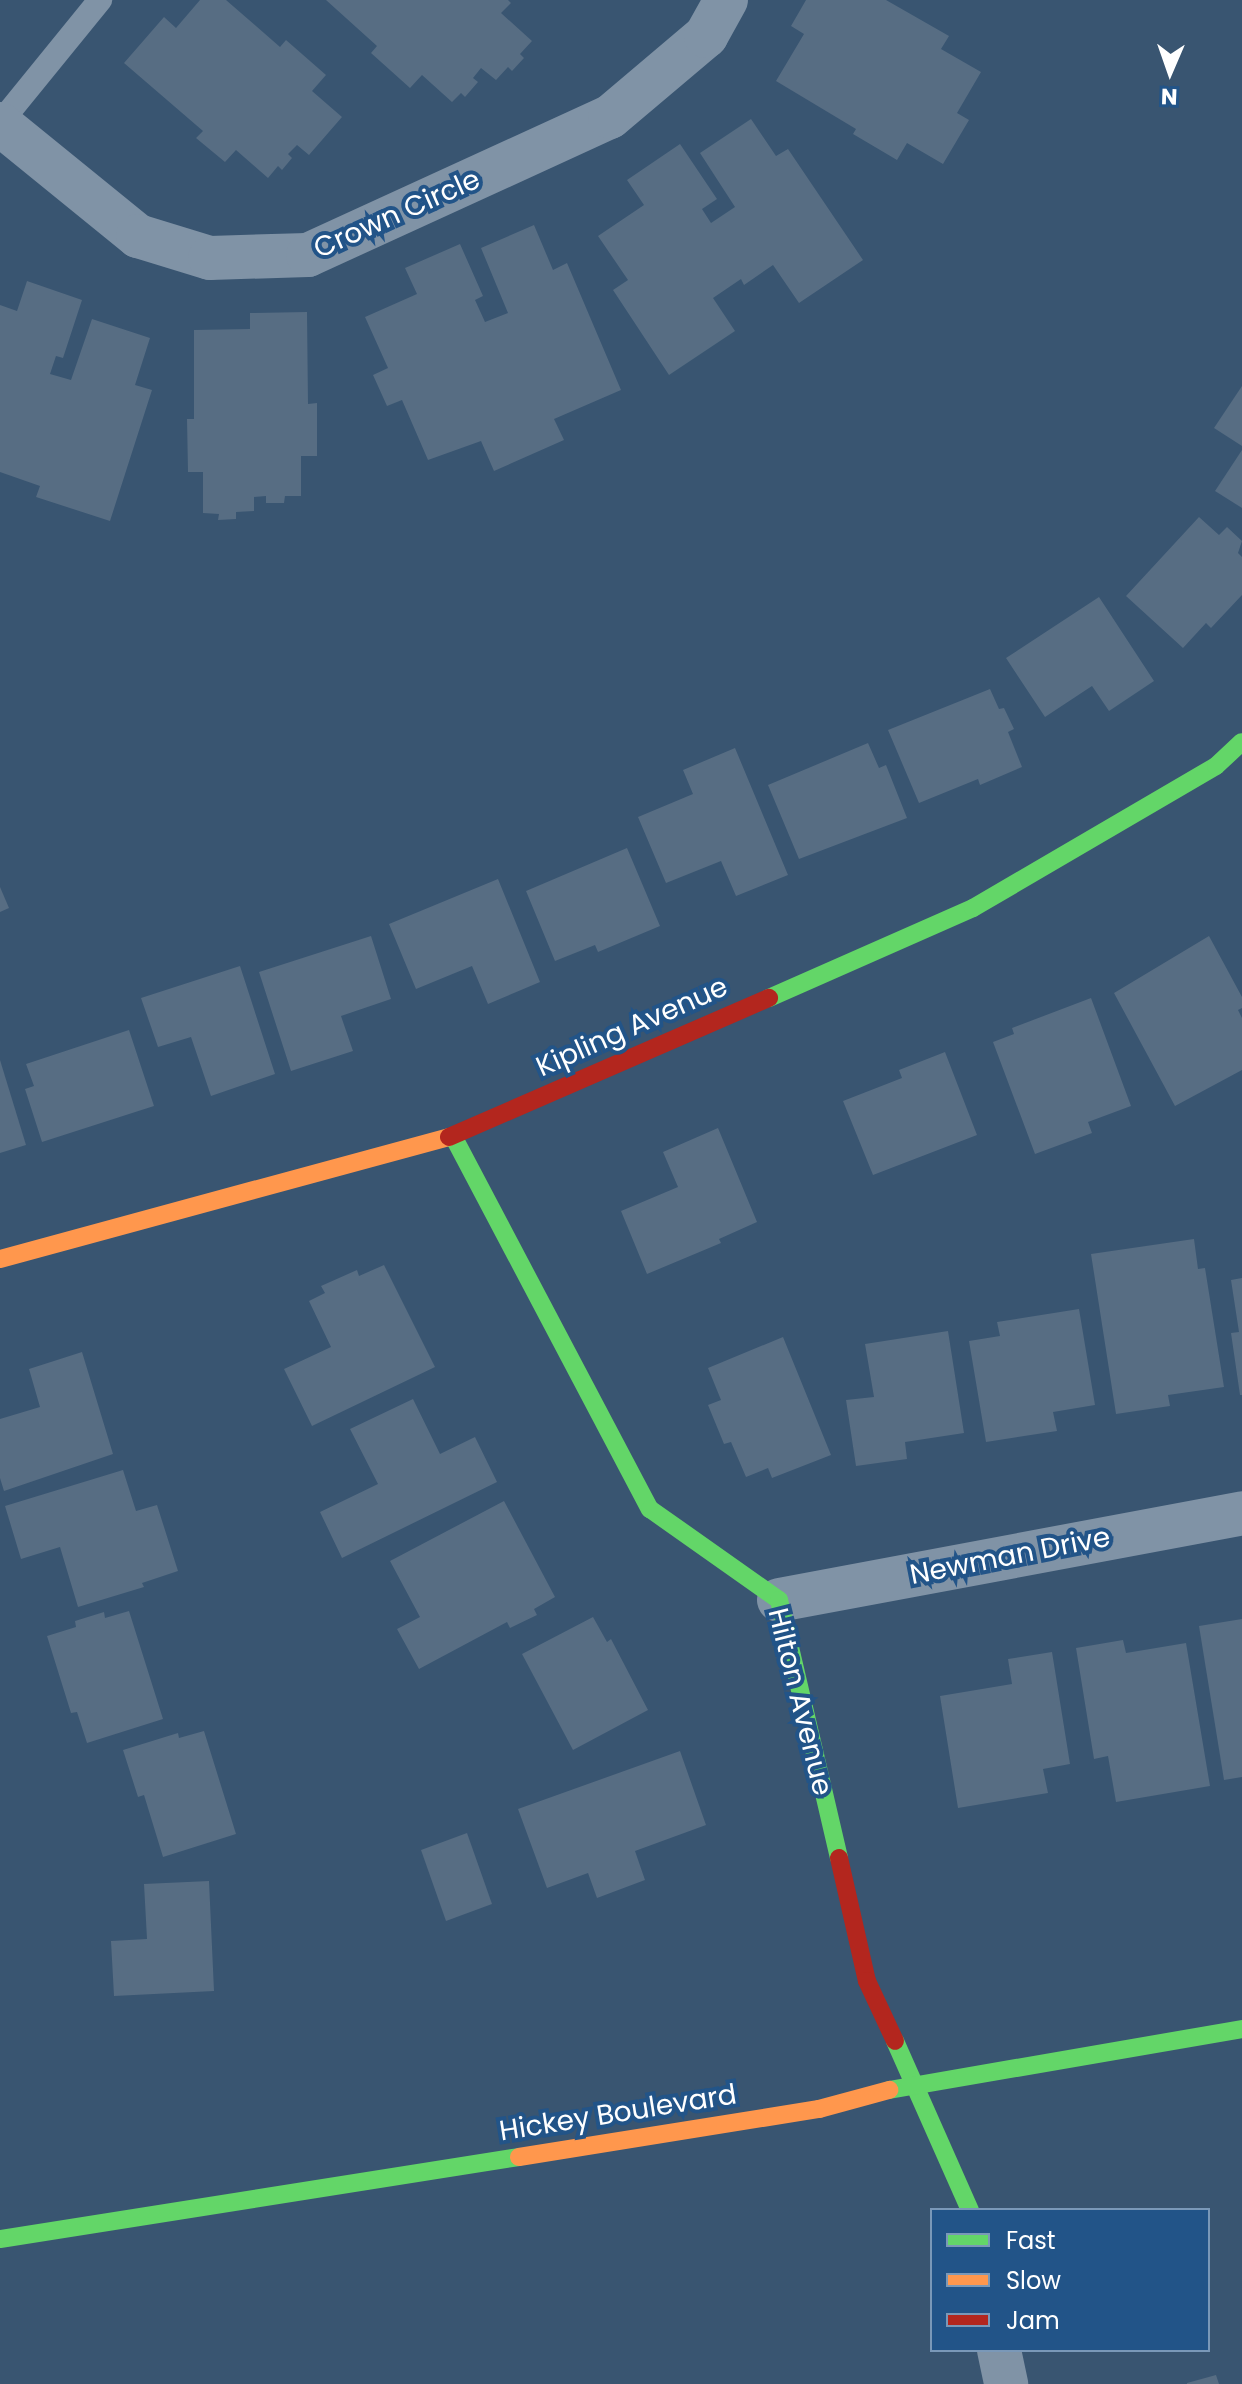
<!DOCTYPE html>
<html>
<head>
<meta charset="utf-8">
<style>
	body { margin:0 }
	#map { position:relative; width:1242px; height:2384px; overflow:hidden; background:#395571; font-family:Poppins,sans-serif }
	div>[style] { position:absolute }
	.building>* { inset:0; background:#576d83 }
	.lane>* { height:24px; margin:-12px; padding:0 12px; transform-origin:12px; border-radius:12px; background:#8093a6 }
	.street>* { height:44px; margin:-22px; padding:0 22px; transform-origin:22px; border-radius:22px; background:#8093a6 }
	.fast>* { height:18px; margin:-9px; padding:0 9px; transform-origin:9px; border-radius:9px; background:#63d668 }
	.slow>* { height:18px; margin:-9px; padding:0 9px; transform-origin:9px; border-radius:9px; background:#ff974d }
	.jam>* { height:18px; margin:-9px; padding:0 9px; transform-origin:9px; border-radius:9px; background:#b3261e }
	span { translate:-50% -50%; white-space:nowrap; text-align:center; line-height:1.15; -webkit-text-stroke:8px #225488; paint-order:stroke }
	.street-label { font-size:28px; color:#fff }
	.legend { position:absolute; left:930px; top:2208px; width:280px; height:144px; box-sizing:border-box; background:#225488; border:2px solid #7a98b8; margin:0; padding:10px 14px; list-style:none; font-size:24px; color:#fff }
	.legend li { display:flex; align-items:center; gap:16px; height:40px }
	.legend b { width:40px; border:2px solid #7a98b8 }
	.north { position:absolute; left:1130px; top:32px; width:80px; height:80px; -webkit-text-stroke:6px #225488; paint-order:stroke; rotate:182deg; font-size:22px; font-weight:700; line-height:32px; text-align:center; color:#fff }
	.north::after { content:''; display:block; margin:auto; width:28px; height:36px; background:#fff; clip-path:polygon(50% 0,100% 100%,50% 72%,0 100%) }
</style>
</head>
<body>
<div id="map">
	<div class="building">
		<div style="clip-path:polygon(200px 0,226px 0,280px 47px,286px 40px,326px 75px,312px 91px,342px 117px,309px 155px,297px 145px,288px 154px,292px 158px,282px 170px,278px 166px,268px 178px,236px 150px,225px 162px,196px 138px,203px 131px,124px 63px,164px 17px,176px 28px)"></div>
		<div style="clip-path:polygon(326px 0,508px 0,511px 3px,501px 13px,532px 41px,520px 54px,524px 58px,512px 71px,508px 67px,496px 80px,481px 68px,473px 78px,478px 82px,465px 97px,461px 93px,452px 102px,422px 75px,410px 88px,371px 53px,377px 46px)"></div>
		<div style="clip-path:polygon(806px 0,886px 0,949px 36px,941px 49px,981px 72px,957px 113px,969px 120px,943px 164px,907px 143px,897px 160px,853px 134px,856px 129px,776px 81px,804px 34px,791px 26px)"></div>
		<div style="clip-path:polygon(751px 119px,776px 156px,788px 149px,863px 260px,799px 303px,773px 265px,744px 285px,741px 279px,713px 298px,735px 331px,669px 375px,613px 290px,628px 280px,598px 236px,644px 205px,627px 180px,680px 144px,717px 199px,702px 209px,711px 223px,735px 207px,700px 153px)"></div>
		<div style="clip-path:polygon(534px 225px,553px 270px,567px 263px,621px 390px,554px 419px,564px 440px,494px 471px,481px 441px,428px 460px,402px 400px,387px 406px,373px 375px,388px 368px,365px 317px,417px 294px,405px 268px,460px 244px,483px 296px,475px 300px,485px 322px,508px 313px,481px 248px)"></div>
		<div style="clip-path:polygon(27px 281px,82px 300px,63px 358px,56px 356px,50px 374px,71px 380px,92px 319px,150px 338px,135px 385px,152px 390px,110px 521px,36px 497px,40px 486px,0 472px,0 305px,17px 311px)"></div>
		<div style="clip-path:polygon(307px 312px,308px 404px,317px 403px,317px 456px,301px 456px,301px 496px,285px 496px,284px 503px,266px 503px,266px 496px,254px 497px,254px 511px,236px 512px,236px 519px,218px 520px,219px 514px,203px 513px,203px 472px,188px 472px,187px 419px,194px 419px,194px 330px,250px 329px,250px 313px)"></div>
		<div style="clip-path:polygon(1242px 386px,1242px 446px,1214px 428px)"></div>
		<div style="clip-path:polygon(1242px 450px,1242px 508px,1215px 491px)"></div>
		<div style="clip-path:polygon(1199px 517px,1219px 535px,1227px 527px,1242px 541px,1238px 553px,1242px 557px,1242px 595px,1211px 628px,1206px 623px,1183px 648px,1126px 596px)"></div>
		<div style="clip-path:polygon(1099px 597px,1154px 681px,1109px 711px,1092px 686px,1045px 717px,1006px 658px)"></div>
		<div style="clip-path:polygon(990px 689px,999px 709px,1004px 708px,1014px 729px,1008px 732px,1022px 767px,980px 785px,978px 779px,919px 803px,888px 730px)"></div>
		<div style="clip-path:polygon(868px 743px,879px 768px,886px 765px,907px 818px,799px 859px,768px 785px)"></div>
		<div style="clip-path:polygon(735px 748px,788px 875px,736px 896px,721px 861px,666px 883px,638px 817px,693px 794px,683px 770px)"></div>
		<div style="clip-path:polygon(627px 848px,660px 926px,598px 952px,595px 945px,555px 961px,526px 891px)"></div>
		<div style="clip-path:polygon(498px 879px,540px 982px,488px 1004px,472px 966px,416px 989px,389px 924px)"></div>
		<div style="clip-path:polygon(0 887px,9px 908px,0 912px)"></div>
		<div style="clip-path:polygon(371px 936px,391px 999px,341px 1016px,353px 1051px,291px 1071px,259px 972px)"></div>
		<div style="clip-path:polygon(1209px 936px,1242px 997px,1242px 1008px,1238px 1010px,1242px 1018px,1242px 1070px,1175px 1106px,1114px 993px)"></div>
		<div style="clip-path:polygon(240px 966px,275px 1074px,211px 1096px,191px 1037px,158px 1047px,141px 998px)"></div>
		<div style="clip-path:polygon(1091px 998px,1131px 1106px,1088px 1122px,1092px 1133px,1035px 1154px,993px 1042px,1014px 1034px,1012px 1028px)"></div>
		<div style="clip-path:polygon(129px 1030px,154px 1106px,42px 1142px,25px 1089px,34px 1086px,26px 1064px)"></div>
		<div style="clip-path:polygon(945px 1052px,977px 1135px,873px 1175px,843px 1101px,902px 1078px,899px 1070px)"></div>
		<div style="clip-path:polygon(0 1060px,26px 1145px,0 1153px)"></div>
		<div style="clip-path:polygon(718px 1128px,757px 1222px,719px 1239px,721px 1243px,647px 1274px,621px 1211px,678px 1187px,663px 1152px)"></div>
		<div style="clip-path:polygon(1194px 1239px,1198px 1269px,1205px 1268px,1224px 1387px,1168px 1395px,1170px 1406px,1116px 1414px,1091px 1254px)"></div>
		<div style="clip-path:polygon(384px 1265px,435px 1367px,312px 1426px,284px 1369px,331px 1347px,309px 1301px,325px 1293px,321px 1286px,357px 1270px,359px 1276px)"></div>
		<div style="clip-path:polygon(1242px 1278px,1242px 1395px,1240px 1395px,1231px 1333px,1239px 1332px,1231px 1280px)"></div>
		<div style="clip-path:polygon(1079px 1309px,1095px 1405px,1053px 1412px,1057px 1431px,986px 1442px,969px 1341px,1000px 1336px,997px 1322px)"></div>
		<div style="clip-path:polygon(948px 1331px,964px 1433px,905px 1442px,907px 1459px,856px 1466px,846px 1400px,874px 1397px,865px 1344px)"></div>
		<div style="clip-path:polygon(783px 1337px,831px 1455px,772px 1478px,768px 1468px,746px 1477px,731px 1442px,724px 1444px,708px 1405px,721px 1400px,708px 1368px)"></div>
		<div style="clip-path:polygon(82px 1352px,113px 1454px,4px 1491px,0 1478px,0 1419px,40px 1407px,29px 1369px)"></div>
		<div style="clip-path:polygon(413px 1399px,440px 1454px,475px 1437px,497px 1482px,342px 1558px,320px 1512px,378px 1484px,350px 1429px)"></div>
		<div style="clip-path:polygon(123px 1470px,136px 1511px,157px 1505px,178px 1571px,142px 1583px,144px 1587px,78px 1607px,60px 1547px,21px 1559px,5px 1506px)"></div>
		<div style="clip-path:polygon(504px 1501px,555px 1597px,534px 1609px,537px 1615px,510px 1628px,507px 1622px,419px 1669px,397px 1629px,420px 1617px,390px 1561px)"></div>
		<div style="clip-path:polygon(129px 1611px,163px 1719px,87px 1743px,77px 1712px,71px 1713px,47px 1636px,76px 1627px,75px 1621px,104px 1612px,105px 1618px)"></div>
		<div style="clip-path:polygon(593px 1617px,607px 1642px,611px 1639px,648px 1710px,573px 1750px,522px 1654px)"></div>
		<div style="clip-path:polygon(1242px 1619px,1242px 1777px,1224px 1780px,1199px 1626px)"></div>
		<div style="clip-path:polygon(1123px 1640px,1126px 1653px,1186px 1643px,1210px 1786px,1116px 1802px,1108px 1756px,1094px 1759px,1076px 1648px)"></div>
		<div style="clip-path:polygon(1052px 1652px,1070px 1764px,1043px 1769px,1048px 1793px,958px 1808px,940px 1696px,1012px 1684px,1008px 1659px)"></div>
		<div style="clip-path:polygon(204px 1731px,236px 1834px,163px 1857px,144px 1795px,138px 1797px,123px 1750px,178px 1733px,179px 1738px)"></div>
		<div style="clip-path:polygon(680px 1751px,706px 1825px,635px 1851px,645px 1880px,597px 1898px,588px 1873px,547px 1888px,518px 1809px)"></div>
		<div style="clip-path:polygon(467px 1833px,492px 1904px,446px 1921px,421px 1850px)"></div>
		<div style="clip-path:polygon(209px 1881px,214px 1991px,114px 1996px,111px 1941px,147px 1939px,144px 1884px)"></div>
		<div style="clip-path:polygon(1216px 2375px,1219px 2384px,1187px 2384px,1187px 2383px)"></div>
	</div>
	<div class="lane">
		<div style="left:0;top:123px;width:159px;rotate:-50.9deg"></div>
	</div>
	<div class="street">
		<div style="left:0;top:124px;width:178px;rotate:39.1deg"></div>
		<div style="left:138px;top:236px;width:75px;rotate:17deg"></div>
		<div style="left:210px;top:258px;width:98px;rotate:-1.8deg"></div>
		<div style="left:308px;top:255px;width:332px;rotate:-24.6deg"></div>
		<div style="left:610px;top:117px;width:126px;rotate:-40.2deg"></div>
		<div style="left:706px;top:36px;width:41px;rotate:-60.9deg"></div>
		<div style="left:779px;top:1600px;width:471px;rotate:-10.6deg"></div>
		<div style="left:999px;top:2350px;width:35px;rotate:78deg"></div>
	</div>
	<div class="fast">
		<div style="left:769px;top:998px;width:223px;rotate:-23.8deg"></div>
		<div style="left:973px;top:908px;width:281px;rotate:-30.3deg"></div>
		<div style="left:1216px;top:766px;width:35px;rotate:-43deg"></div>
		<div style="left:453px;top:1136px;width:422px;rotate:62.2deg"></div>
		<div style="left:650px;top:1509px;width:158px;rotate:35.2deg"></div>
		<div style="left:779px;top:1600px;width:265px;rotate:76.9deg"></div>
		<div style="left:895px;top:2041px;width:185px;rotate:66.1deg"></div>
		<div style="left:889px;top:2090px;width:358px;rotate:-9.8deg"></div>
		<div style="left:0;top:2239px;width:525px;rotate:-8.98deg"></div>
	</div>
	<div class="slow">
		<div style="left:0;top:1259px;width:465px;rotate:-15.2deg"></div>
		<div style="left:519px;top:2157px;width:304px;rotate:-9.1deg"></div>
		<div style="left:819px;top:2109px;width:73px;rotate:-15.2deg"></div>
	</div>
	<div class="jam">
		<div style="left:449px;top:1137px;width:349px;rotate:-23.5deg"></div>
		<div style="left:839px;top:1858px;width:126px;rotate:77.2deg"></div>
		<div style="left:867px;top:1981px;width:66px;rotate:65deg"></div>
	</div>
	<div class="street-label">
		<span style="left:397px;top:214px;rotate:-24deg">Crown Circle</span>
		<span style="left:632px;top:1027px;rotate:-24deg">Kipling Avenue</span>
		<span style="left:1010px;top:1556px;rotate:-11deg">Newman Drive</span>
		<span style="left:800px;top:1702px;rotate:76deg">Hilton Avenue</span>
		<span style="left:618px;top:2113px;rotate:-9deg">Hickey Boulevard</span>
	</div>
	<ul class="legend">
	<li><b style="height:10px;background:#63d668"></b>Fast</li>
	<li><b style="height:10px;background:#ff974d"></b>Slow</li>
	<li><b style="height:10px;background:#b3261e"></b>Jam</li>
	</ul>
	<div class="north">N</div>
</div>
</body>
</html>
